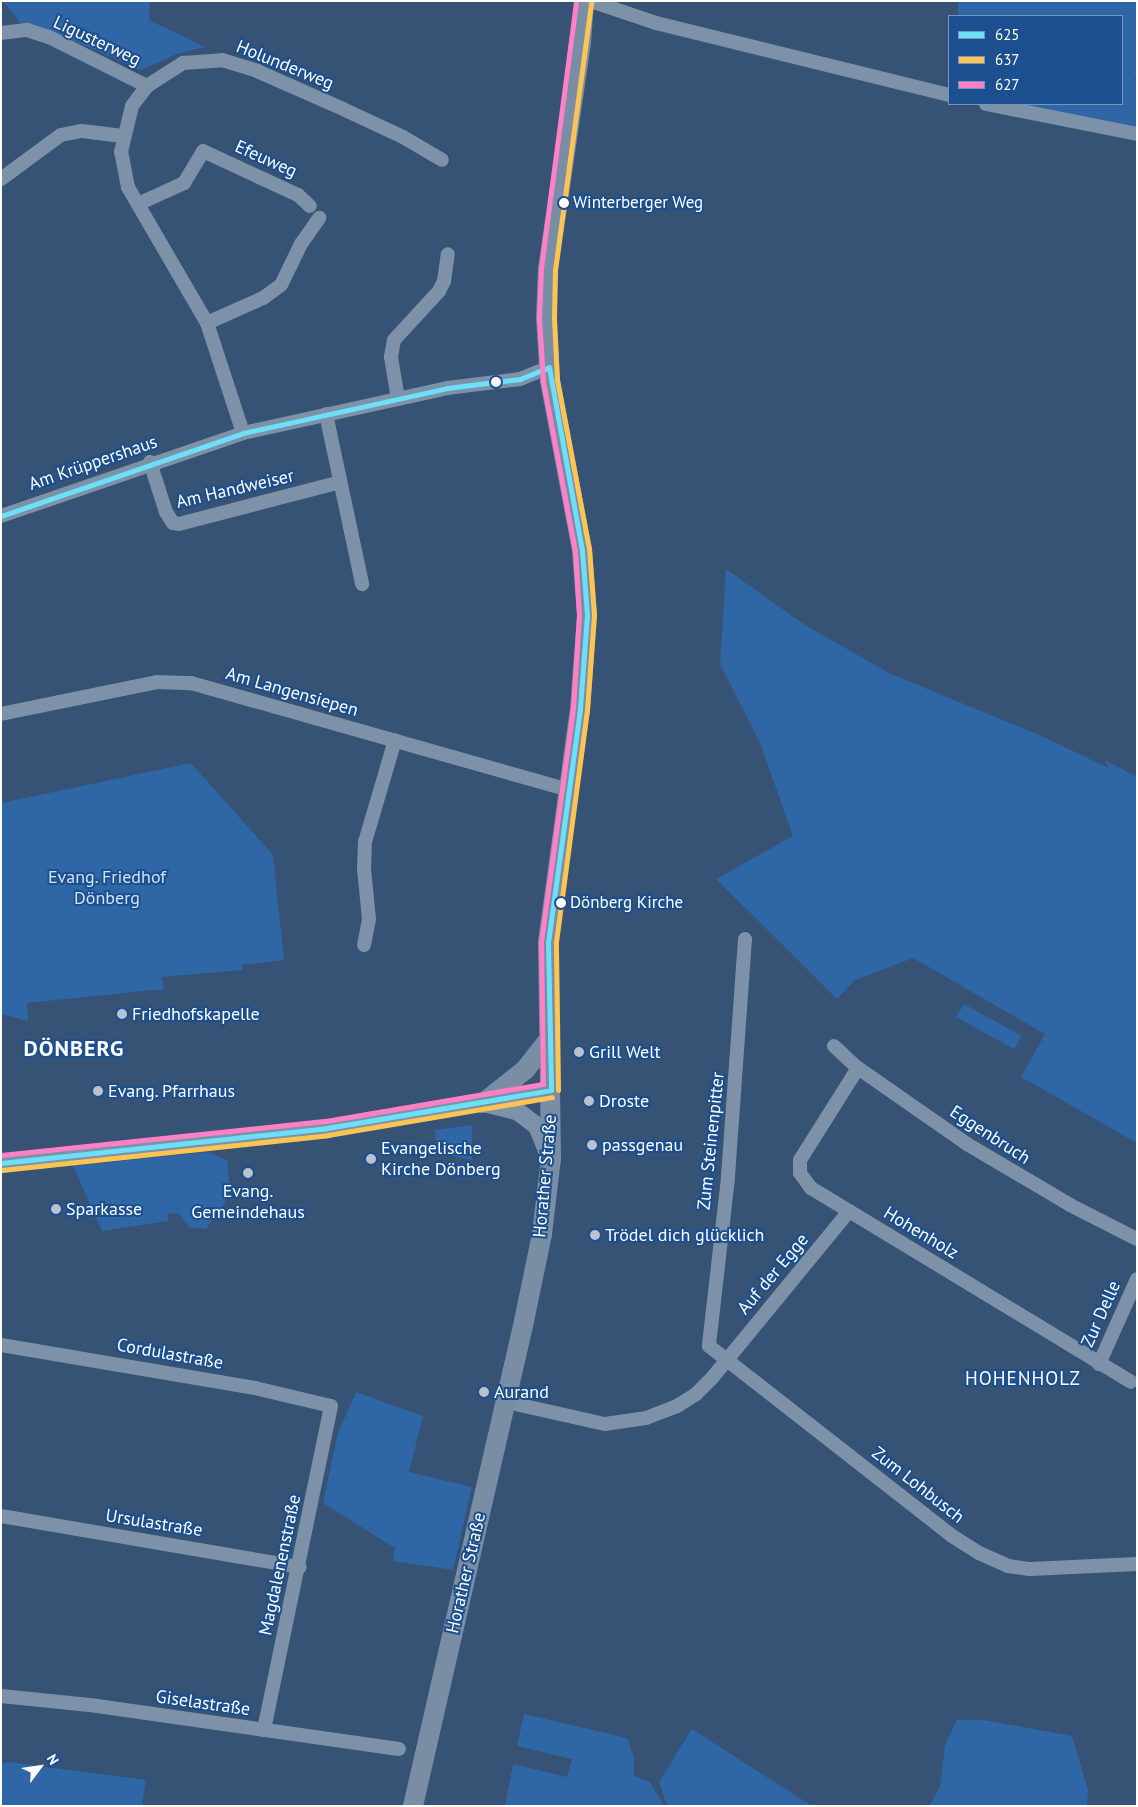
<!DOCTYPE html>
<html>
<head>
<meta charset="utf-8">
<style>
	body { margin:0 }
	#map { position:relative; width:1138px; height:1807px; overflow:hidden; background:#365274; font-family:"PT Sans",sans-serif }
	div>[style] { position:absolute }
	.green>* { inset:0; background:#2f66a5 }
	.minor>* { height:14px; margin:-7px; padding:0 7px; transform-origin:7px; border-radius:7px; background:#7d92a8 }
	.tertiary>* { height:18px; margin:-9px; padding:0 9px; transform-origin:9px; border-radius:9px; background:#7d92a8 }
	.secondary>* { height:20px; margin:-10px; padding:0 10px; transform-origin:10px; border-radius:10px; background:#798da4 }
	.bus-1>* { height:5px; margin:-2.5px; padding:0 2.5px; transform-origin:2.5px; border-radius:2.5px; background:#6ddff8 }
	.bus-2>* { height:5px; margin:-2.5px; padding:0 2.5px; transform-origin:2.5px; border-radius:2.5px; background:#fcc553 }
	.bus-3>* { height:5px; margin:-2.5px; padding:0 2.5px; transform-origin:2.5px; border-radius:2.5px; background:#ff80c5 }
	.dots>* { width:14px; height:14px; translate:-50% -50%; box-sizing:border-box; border:2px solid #1b4f8f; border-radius:50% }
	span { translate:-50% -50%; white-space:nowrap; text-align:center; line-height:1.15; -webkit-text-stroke:4px #1b4f8f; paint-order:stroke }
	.bus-label { font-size:17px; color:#fff }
	.left { translate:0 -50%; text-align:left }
	.street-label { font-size:18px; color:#fff }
	.park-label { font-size:18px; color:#cfe3fa }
	.poi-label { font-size:18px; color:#fff }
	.neighbourhood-label { font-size:19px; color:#fff; letter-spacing:1px }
	.district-label { font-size:22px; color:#fff; font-weight:700; letter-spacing:1px }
	.frame { position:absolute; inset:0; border:2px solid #fff; pointer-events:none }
	.legend { position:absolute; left:948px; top:15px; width:175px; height:90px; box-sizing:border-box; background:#1b4f8f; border:1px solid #7695bc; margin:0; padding:6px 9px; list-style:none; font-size:15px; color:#fff }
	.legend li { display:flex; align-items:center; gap:10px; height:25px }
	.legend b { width:25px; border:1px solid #7695bc }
	.north { position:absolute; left:15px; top:1742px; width:50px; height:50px; -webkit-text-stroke:4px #1b4f8f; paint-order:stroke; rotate:59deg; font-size:14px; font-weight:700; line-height:20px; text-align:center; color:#fff }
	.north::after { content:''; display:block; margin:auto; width:18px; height:22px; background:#fff; clip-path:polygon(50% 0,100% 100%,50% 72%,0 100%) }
</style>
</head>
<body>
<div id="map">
	<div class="green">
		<div style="clip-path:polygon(3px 1px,150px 1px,149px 20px,205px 47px,177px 54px,141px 70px,49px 30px,21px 24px)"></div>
		<div style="clip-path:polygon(958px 1px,1137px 1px,1137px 79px,1128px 74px,1137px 80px,1137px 136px,998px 104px,1122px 104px,1122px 16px,958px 16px)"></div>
		<div style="clip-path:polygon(726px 569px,805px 625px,891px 674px,1044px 737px,1108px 768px,1105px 760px,1137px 777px,1137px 1143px,1021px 1077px,1045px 1034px,913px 958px,855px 980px,837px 999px,716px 879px,793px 836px,760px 743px,720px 664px)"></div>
		<div style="clip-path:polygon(191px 763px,273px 855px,284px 960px,242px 965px,243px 970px,162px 977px,164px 989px,27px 1003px,28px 1021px,1px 1014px,1px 803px)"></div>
		<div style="clip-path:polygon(964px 1004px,1022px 1036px,1014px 1049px,956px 1017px)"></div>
		<div style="clip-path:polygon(472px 1125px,472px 1160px,437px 1153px,435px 1130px)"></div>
		<div style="clip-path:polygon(208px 1152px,227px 1160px,230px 1190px,224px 1190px,225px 1203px,206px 1229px,190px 1228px,178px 1213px,168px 1214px,168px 1221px,102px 1231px,73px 1166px)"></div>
		<div style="clip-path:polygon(356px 1392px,423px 1416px,409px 1472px,472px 1487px,453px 1570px,393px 1561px,395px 1548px,323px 1503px,338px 1433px)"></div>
		<div style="clip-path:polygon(524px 1714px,627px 1738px,634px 1757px,634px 1776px,650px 1782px,664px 1806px,505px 1806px,513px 1764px,567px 1777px,572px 1759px,517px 1746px)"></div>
		<div style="clip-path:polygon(957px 1720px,984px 1720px,1072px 1736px,1088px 1790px,1087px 1806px,929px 1806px,940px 1787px,945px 1745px)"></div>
		<div style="clip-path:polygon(692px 1729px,812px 1806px,667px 1806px,659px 1782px)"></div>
		<div style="clip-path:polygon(9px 1762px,146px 1780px,142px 1806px,1px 1806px,1px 1763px)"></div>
	</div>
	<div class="minor">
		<div style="left:591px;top:1px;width:69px;rotate:18.7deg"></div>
		<div style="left:656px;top:23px;width:302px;rotate:13.8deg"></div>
		<div style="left:1px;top:33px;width:26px;rotate:-7deg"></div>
		<div style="left:27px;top:30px;width:23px;rotate:18deg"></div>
		<div style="left:49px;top:37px;width:110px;rotate:26.6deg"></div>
		<div style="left:986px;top:104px;width:154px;rotate:11.2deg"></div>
		<div style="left:1px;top:179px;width:74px;rotate:-36.3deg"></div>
		<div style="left:61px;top:135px;width:21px;rotate:-11deg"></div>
		<div style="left:82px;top:131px;width:41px;rotate:7deg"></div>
		<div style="left:138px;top:204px;width:51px;rotate:-24.5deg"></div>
		<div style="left:184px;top:183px;width:37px;rotate:-59deg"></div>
		<div style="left:203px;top:151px;width:105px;rotate:24.9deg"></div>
		<div style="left:298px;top:195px;width:16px;rotate:43deg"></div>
		<div style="left:207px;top:323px;width:61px;rotate:-24.1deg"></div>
		<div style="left:263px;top:298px;width:22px;rotate:-36deg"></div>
		<div style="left:281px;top:285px;width:46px;rotate:-64deg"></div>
		<div style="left:301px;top:244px;width:32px;rotate:-55deg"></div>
		<div style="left:398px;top:399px;width:43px;rotate:-99.5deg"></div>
		<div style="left:391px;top:357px;width:17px;rotate:-80deg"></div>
		<div style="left:394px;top:340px;width:67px;rotate:-47.4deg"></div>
		<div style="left:439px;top:291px;width:11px;rotate:-63deg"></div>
		<div style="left:444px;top:281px;width:27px;rotate:-82deg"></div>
		<div style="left:326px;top:414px;width:174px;rotate:78deg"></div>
		<div style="left:243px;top:433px;width:116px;rotate:-108.1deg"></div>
		<div style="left:207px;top:323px;width:157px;rotate:-120.2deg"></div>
		<div style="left:128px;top:187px;width:36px;rotate:-101deg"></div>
		<div style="left:121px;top:152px;width:47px;rotate:-76.6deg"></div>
		<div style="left:132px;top:106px;width:25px;rotate:-53deg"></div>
		<div style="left:147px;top:86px;width:43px;rotate:-32.6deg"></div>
		<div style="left:183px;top:63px;width:39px;rotate:-4deg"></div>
		<div style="left:222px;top:60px;width:37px;rotate:17deg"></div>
		<div style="left:257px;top:71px;width:94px;rotate:23.8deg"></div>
		<div style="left:343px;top:109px;width:66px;rotate:25deg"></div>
		<div style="left:403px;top:137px;width:45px;rotate:30.5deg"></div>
		<div style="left:150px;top:462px;width:52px;rotate:72.3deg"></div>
		<div style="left:166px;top:512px;width:13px;rotate:58deg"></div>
		<div style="left:173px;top:523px;width:6px;rotate:9deg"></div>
		<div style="left:179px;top:524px;width:166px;rotate:-14.6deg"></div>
		<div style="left:1px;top:516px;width:256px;rotate:-18.9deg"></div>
		<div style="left:243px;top:433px;width:209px;rotate:-12.4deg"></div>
		<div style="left:447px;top:388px;width:74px;rotate:-7deg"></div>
		<div style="left:520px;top:379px;width:31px;rotate:-22deg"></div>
		<div style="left:1px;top:714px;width:159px;rotate:-11.6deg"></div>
		<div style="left:157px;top:682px;width:34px;rotate:2deg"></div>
		<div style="left:191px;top:683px;width:393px;rotate:15.8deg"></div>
		<div style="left:745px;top:939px;width:240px;rotate:94.1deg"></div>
		<div style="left:728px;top:1178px;width:169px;rotate:96.5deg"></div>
		<div style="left:709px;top:1346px;width:308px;rotate:38deg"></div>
		<div style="left:952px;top:1536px;width:32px;rotate:32deg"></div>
		<div style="left:979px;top:1553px;width:32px;rotate:24deg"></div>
		<div style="left:1008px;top:1566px;width:22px;rotate:8deg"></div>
		<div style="left:1030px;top:1569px;width:107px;rotate:-2.7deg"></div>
		<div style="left:364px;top:945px;width:26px;rotate:-79deg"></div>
		<div style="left:369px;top:919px;width:50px;rotate:-95.7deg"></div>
		<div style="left:364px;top:869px;width:27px;rotate:-88deg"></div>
		<div style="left:365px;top:842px;width:106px;rotate:-73.6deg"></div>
		<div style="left:834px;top:1046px;width:33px;rotate:43deg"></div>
		<div style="left:858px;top:1068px;width:133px;rotate:34.9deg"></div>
		<div style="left:967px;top:1144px;width:120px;rotate:30.6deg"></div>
		<div style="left:1070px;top:1205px;width:75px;rotate:26.9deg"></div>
		<div style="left:858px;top:1068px;width:109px;rotate:122.2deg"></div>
		<div style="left:800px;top:1160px;width:13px;rotate:90deg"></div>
		<div style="left:800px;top:1173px;width:19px;rotate:54deg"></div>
		<div style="left:811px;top:1188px;width:374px;rotate:31.2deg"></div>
		<div style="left:1px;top:1345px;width:258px;rotate:9.6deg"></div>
		<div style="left:255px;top:1388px;width:78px;rotate:13.3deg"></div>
		<div style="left:331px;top:1406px;width:331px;rotate:101.7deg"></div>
		<div style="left:1099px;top:1364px;width:93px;rotate:-65.9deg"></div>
		<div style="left:507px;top:1402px;width:100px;rotate:12.7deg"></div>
		<div style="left:605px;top:1424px;width:41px;rotate:-8.3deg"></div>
		<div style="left:646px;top:1418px;width:33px;rotate:-21deg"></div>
		<div style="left:677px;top:1406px;width:22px;rotate:-32deg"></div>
		<div style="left:696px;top:1394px;width:23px;rotate:-45deg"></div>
		<div style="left:712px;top:1378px;width:216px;rotate:-50.6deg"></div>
		<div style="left:1px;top:1516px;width:303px;rotate:9.7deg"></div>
		<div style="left:1px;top:1696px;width:89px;rotate:5.8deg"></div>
		<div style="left:90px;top:1705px;width:312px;rotate:8.1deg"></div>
	</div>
	<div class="tertiary">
		<div style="left:488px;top:1104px;width:30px;rotate:14deg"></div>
		<div style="left:517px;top:1111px;width:25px;rotate:37deg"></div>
		<div style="left:537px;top:1126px;width:31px;rotate:68deg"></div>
		<div style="left:1px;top:1163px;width:328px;rotate:-6.1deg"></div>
		<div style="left:327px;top:1128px;width:227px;rotate:-9.6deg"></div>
	</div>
	<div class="secondary">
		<div style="left:483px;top:1103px;width:53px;rotate:-38.2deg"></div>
		<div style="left:525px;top:1070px;width:39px;rotate:-52deg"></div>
		<div style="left:413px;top:1806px;width:498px;rotate:-77.1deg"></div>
		<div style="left:524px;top:1321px;width:89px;rotate:-78.3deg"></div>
		<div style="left:542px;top:1234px;width:76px;rotate:-83.2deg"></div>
		<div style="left:551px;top:1159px;width:217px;rotate:-90.8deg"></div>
		<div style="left:548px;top:942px;width:235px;rotate:-82.2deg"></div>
		<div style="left:580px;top:709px;width:94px;rotate:-85.7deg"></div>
		<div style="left:587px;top:615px;width:65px;rotate:-94.4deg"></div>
		<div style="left:582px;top:550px;width:173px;rotate:-100.7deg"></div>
		<div style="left:550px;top:380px;width:62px;rotate:-93.7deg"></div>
		<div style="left:546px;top:318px;width:49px;rotate:-87.7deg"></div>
		<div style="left:548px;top:269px;width:229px;rotate:-81.7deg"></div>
		<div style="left:581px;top:42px;width:41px;rotate:-85.8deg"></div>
	</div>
	<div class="bus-1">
		<div style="left:549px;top:367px;width:186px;rotate:79.8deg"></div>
		<div style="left:582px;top:550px;width:65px;rotate:85.6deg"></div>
		<div style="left:587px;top:615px;width:94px;rotate:94.3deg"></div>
		<div style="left:580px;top:709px;width:235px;rotate:97.8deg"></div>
		<div style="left:548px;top:942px;width:148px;rotate:88.8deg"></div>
		<div style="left:1px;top:516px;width:256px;rotate:-18.9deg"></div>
		<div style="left:243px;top:433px;width:209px;rotate:-12.4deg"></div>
		<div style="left:447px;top:388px;width:74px;rotate:-7deg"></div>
		<div style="left:520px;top:379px;width:31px;rotate:-22deg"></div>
		<div style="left:1px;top:1163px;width:328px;rotate:-6.1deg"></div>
		<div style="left:327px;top:1128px;width:227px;rotate:-9.6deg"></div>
	</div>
	<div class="bus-2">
		<div style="left:558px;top:1090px;width:148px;rotate:-90.8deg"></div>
		<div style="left:556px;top:942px;width:234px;rotate:-82.4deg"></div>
		<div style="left:587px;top:710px;width:95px;rotate:-85.8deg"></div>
		<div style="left:594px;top:615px;width:66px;rotate:-94.3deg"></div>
		<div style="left:589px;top:549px;width:173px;rotate:-100.7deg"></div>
		<div style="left:557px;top:379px;width:61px;rotate:-92.8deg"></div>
		<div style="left:554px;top:318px;width:48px;rotate:-88.8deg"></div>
		<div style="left:555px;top:270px;width:270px;rotate:-82.3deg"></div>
		<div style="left:2px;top:1170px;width:328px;rotate:-6.1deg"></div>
		<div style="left:328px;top:1135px;width:227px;rotate:-9.6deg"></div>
	</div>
	<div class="bus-3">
		<div style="left:1px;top:1155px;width:327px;rotate:-6deg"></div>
		<div style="left:326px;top:1121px;width:220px;rotate:-9.7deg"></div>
		<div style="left:543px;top:1084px;width:142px;rotate:-90.8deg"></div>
		<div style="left:541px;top:942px;width:236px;rotate:-82.2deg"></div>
		<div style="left:573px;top:708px;width:93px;rotate:-86.3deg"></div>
		<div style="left:579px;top:615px;width:64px;rotate:-93.6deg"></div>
		<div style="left:575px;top:551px;width:173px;rotate:-100.7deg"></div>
		<div style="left:543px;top:381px;width:63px;rotate:-93.6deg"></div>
		<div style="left:539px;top:318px;width:50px;rotate:-87.7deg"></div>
		<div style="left:541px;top:268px;width:269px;rotate:-82.5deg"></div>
	</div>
	<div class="dots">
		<div style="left:564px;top:203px;background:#fff"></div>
		<div style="left:496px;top:382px;background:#fff"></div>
		<div style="left:561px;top:903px;background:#fff"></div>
		<div style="left:122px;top:1014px;background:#b9c2ce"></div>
		<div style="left:579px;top:1052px;background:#b9c2ce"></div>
		<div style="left:98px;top:1091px;background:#b9c2ce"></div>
		<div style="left:589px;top:1101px;background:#b9c2ce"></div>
		<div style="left:592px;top:1145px;background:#b9c2ce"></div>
		<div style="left:371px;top:1159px;background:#b9c2ce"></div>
		<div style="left:248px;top:1173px;background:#b9c2ce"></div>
		<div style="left:56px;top:1209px;background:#b9c2ce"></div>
		<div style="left:595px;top:1235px;background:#b9c2ce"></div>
		<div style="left:484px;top:1392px;background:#b9c2ce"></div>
	</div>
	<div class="bus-label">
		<span class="left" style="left:573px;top:203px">Winterberger Weg</span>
		<span class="left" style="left:570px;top:903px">Dönberg Kirche</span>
	</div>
	<div class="street-label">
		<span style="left:97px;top:41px;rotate:25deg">Ligusterweg</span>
		<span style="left:285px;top:65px;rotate:22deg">Holunderweg</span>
		<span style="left:266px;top:159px;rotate:24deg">Efeuweg</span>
		<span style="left:93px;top:463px;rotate:-19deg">Am Krüppershaus</span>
		<span style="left:235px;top:489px;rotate:-13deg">Am Handweiser</span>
		<span style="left:292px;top:692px;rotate:16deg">Am Langensiepen</span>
		<span style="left:990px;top:1135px;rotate:33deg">Eggenbruch</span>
		<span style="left:711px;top:1141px;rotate:-84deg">Zum Steinenpitter</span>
		<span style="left:545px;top:1176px;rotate:-85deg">Horather Straße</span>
		<span style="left:921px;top:1233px;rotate:31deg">Hohenholz</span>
		<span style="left:773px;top:1274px;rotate:-50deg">Auf der Egge</span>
		<span style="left:1101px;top:1314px;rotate:-66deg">Zur Delle</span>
		<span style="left:170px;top:1354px;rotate:10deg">Cordulastraße</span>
		<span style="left:918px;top:1485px;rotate:38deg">Zum Lohbusch</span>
		<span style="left:154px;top:1523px;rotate:9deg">Ursulastraße</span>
		<span style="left:280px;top:1565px;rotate:-78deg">Magdalenenstraße</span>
		<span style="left:466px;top:1573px;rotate:-77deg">Horather Straße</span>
		<span style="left:203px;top:1703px;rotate:8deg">Giselastraße</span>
	</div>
	<div class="park-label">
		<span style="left:107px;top:888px">Evang. Friedhof<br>Dönberg</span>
	</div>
	<div class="poi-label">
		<span class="left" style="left:132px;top:1014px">Friedhofskapelle</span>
		<span class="left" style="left:589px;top:1052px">Grill Welt</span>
		<span class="left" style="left:108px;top:1091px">Evang. Pfarrhaus</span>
		<span class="left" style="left:599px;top:1101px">Droste</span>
		<span class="left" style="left:602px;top:1145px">passgenau</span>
		<span class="left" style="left:381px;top:1159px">Evangelische<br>Kirche Dönberg</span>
		<span style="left:248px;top:1202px">Evang.<br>Gemeindehaus</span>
		<span class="left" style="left:66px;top:1209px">Sparkasse</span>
		<span class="left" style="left:605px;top:1235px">Trödel dich glücklich</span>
		<span class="left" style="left:494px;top:1392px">Aurand</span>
	</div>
	<div class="neighbourhood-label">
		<span style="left:1023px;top:1379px">HOHENHOLZ</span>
	</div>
	<div class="district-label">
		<span style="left:74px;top:1049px">DÖNBERG</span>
	</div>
	<div class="frame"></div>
	<ul class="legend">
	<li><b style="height:6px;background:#6ddff8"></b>625</li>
	<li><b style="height:6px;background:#fcc553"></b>637</li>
	<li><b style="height:6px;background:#ff80c5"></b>627</li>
	</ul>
	<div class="north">N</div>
</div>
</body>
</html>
